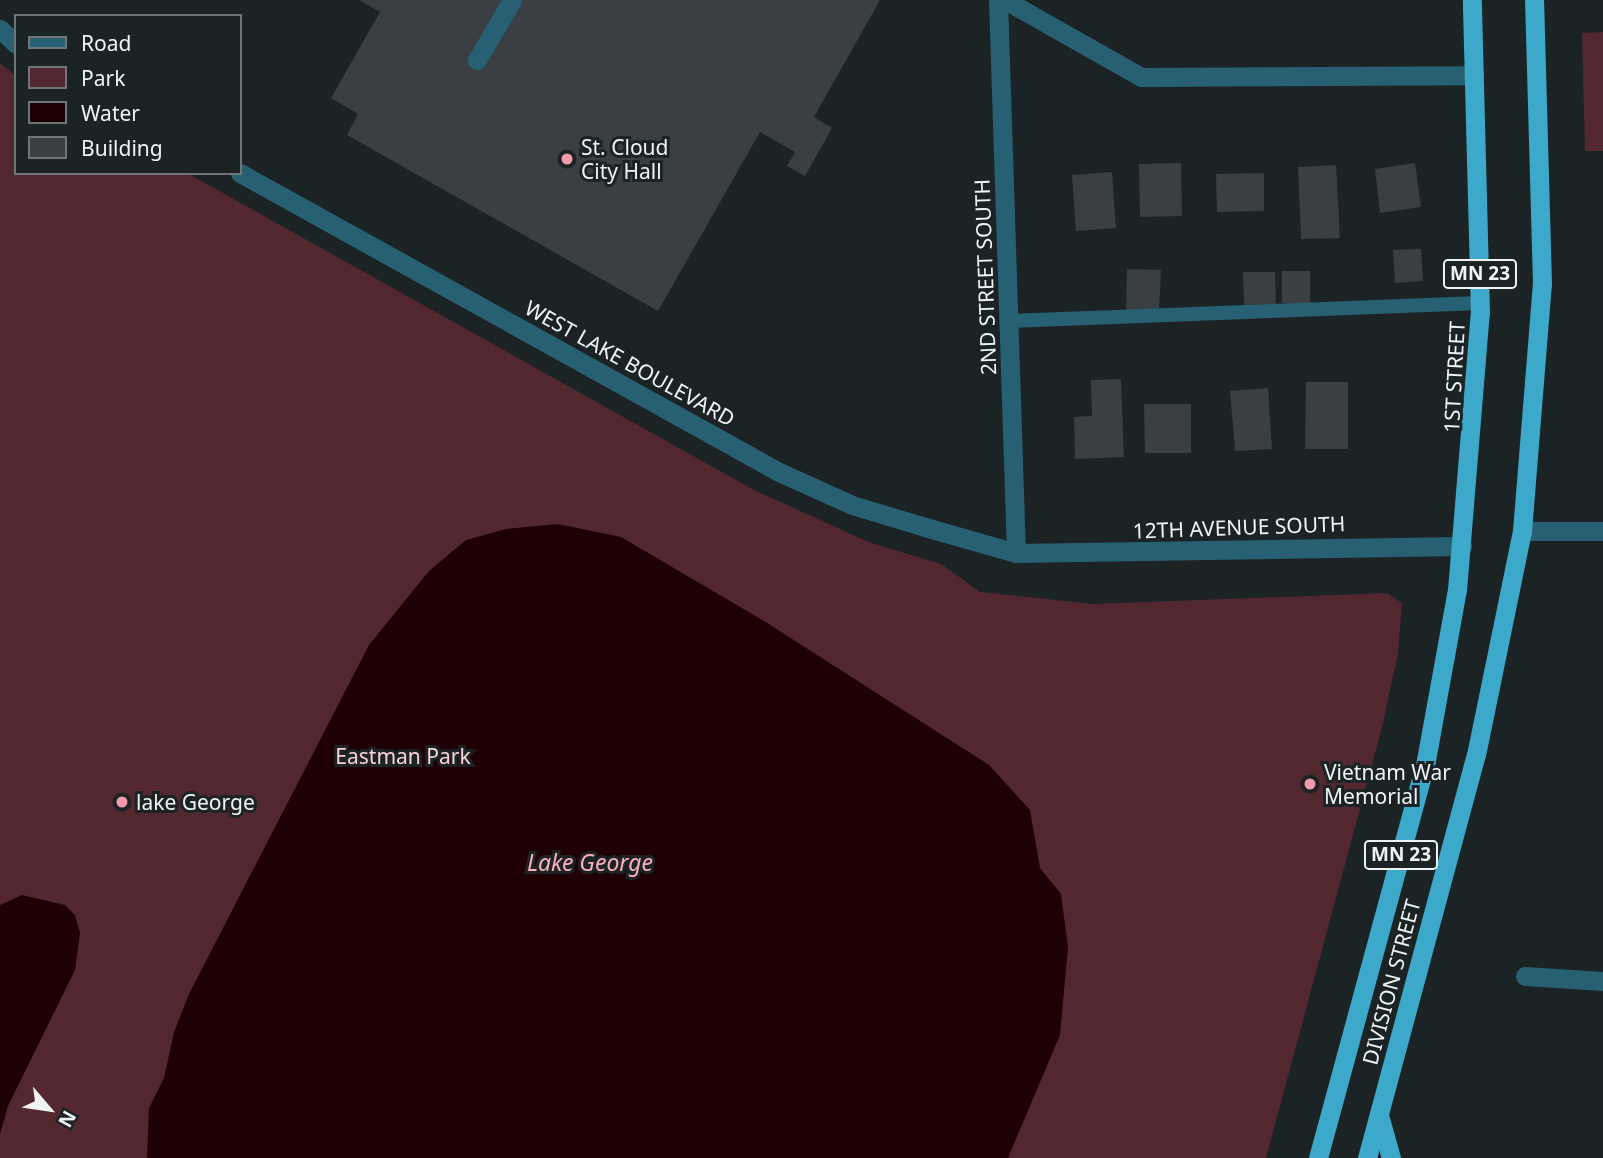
<!DOCTYPE html>
<html>
<head>
<meta charset="utf-8">
<style>
	body { margin:0 }
	#map { position:relative; width:1603px; height:1158px; overflow:hidden; background:#1c2325; font-family:"Noto Sans",sans-serif }
	div>[style] { position:absolute }
	.green>* { inset:0; background:#522730 }
	.water>* { inset:0; background:#1f0005 }
	.building>* { inset:0; background:#393f42 }
	.service>* { height:14px; margin:-7px; padding:0 7px; transform-origin:7px; border-radius:7px; background:#286073 }
	.minor>* { height:19px; margin:-9.5px; padding:0 9.5px; transform-origin:9.5px; border-radius:9.5px; background:#286073 }
	.tertiary>* { height:19px; margin:-9.5px; padding:0 9.5px; transform-origin:9.5px; border-radius:9.5px; background:#286073 }
	.trunk>* { height:19px; margin:-9.5px; padding:0 9.5px; transform-origin:9.5px; border-radius:9.5px; background:#3ca8ca }
	.dots>* { width:19px; height:19px; translate:-50% -50%; box-sizing:border-box; border:4px solid #1c2325; border-radius:50% }
	span { translate:-50% -50%; white-space:nowrap; text-align:center; line-height:1.15; -webkit-text-stroke:6px #1c2325; paint-order:stroke }
	.shield-label span { padding:2px 5px; background:#1c2325; border:2px solid; border-radius:5px; -webkit-text-stroke-width:0 }
	.shield-label { font-size:19px; color:#eff3f5; font-weight:700 }
	.poi-label { font-size:21px; color:#eff3f5 }
	.left { translate:0 -50%; text-align:left }
	.street-label { font-size:21px; color:#eff3f5 }
	.park-label { font-size:21px; color:#fad1d7 }
	.water-label { font-size:23px; color:#fbadba; font-style:italic }
	.legend { position:absolute; left:14px; top:14px; width:228px; height:161px; box-sizing:border-box; background:#1c2325; border:2px solid #707678; margin:0; padding:9px 12px; list-style:none; font-size:21px; color:#eff3f5 }
	.legend li { display:flex; align-items:center; gap:14px; height:35px }
	.legend b { width:35px; border:2px solid #707678 }
	.north { position:absolute; left:14px; top:1074px; width:70px; height:70px; -webkit-text-stroke:5px #1c2325; paint-order:stroke; rotate:119deg; font-size:19px; font-weight:700; line-height:28px; text-align:center; color:#eff3f5 }
	.north::after { content:''; display:block; margin:auto; width:24px; height:32px; background:#eff3f5; clip-path:polygon(50% 0,100% 100%,50% 72%,0 100%) }
</style>
</head>
<body>
<div id="map">
	<div class="green">
		<div style="clip-path:polygon(1603px 32px,1603px 151px,1585px 151px,1582px 33px)"></div>
		<div style="clip-path:polygon(0 63px,16px 76px,16px 173px,187px 173px,754px 490px,871px 543px,941px 564px,980px 592px,1093px 604px,1387px 593px,1402px 603px,1398px 653px,1383px 723px,1266px 1158px,0 1158px)"></div>
	</div>
	<div class="water">
		<div style="clip-path:polygon(558px 524px,621px 537px,764px 621px,989px 765px,1030px 810px,1040px 868px,1061px 894px,1068px 947px,1060px 1035px,1008px 1158px,147px 1158px,149px 1108px,164px 1078px,174px 1032px,189px 994px,369px 645px,429px 571px,466px 540px,506px 529px)"></div>
		<div style="clip-path:polygon(22px 895px,65px 905px,75px 915px,80px 933px,75px 970px,8px 1106px,0 1134px,0 905px)"></div>
	</div>
	<div class="building">
		<div style="clip-path:polygon(359px 0,880px 0,814px 117px,832px 128px,805px 176px,787px 166px,795px 152px,760px 132px,658px 311px,347px 135px,358px 114px,331px 98px,380px 12px)"></div>
		<div style="clip-path:polygon(1181px 163px,1182px 216px,1140px 217px,1139px 164px)"></div>
		<div style="clip-path:polygon(1415px 163px,1421px 207px,1380px 213px,1375px 169px)"></div>
		<div style="clip-path:polygon(1336px 165px,1340px 238px,1301px 239px,1298px 167px)"></div>
		<div style="clip-path:polygon(1112px 172px,1116px 228px,1076px 231px,1072px 175px)"></div>
		<div style="clip-path:polygon(1264px 173px,1264px 211px,1217px 212px,1216px 174px)"></div>
		<div style="clip-path:polygon(1421px 249px,1423px 281px,1395px 283px,1393px 250px)"></div>
		<div style="clip-path:polygon(1127px 269px,1161px 270px,1159px 310px,1126px 310px)"></div>
		<div style="clip-path:polygon(1282px 271px,1310px 271px,1310px 303px,1282px 303px)"></div>
		<div style="clip-path:polygon(1243px 272px,1275px 272px,1276px 304px,1244px 305px)"></div>
		<div style="clip-path:polygon(1121px 379px,1124px 457px,1075px 459px,1074px 417px,1092px 416px,1091px 380px)"></div>
		<div style="clip-path:polygon(1306px 382px,1348px 382px,1348px 449px,1305px 449px)"></div>
		<div style="clip-path:polygon(1268px 388px,1272px 449px,1235px 451px,1230px 391px)"></div>
		<div style="clip-path:polygon(1144px 404px,1191px 404px,1191px 453px,1145px 453px)"></div>
	</div>
	<div class="service">
		<div style="left:1009px;top:321px;width:471px;rotate:-2.2deg"></div>
	</div>
	<div class="minor">
		<div style="left:998px;top:0;width:553px;rotate:88.14deg"></div>
		<div style="left:1005px;top:0;width:156px;rotate:29.5deg"></div>
		<div style="left:1141px;top:77px;width:333px;rotate:-0.3deg"></div>
		<div style="left:477px;top:60px;width:69px;rotate:-59.7deg"></div>
		<div style="left:1525px;top:976px;width:78px;rotate:3.7deg"></div>
	</div>
	<div class="tertiary">
		<div style="left:0;top:29px;width:22px;rotate:43deg"></div>
		<div style="left:240px;top:173px;width:616px;rotate:29.02deg"></div>
		<div style="left:779px;top:472px;width:80px;rotate:24.3deg"></div>
		<div style="left:852px;top:505px;width:76px;rotate:16.8deg"></div>
		<div style="left:925px;top:527px;width:95px;rotate:15.9deg"></div>
		<div style="left:1016px;top:553px;width:446px;rotate:-0.9deg"></div>
		<div style="left:1522px;top:531px;width:81px"></div>
	</div>
	<div class="trunk">
		<div style="left:1379px;top:1115px;width:45px;rotate:74.4deg"></div>
		<div style="left:1318px;top:1158px;width:412px;rotate:-74.8deg"></div>
		<div style="left:1426px;top:760px;width:173px;rotate:-79.7deg"></div>
		<div style="left:1457px;top:590px;width:278px;rotate:-85.3deg"></div>
		<div style="left:1480px;top:313px;width:313px;rotate:-91.5deg"></div>
		<div style="left:1367px;top:1158px;width:417px;rotate:-74.9deg"></div>
		<div style="left:1476px;top:755px;width:229px;rotate:-78.4deg"></div>
		<div style="left:1522px;top:531px;width:248px;rotate:-85.4deg"></div>
		<div style="left:1542px;top:284px;width:284px;rotate:-91.6deg"></div>
	</div>
	<div class="dots">
		<div style="left:567px;top:159px;background:#f39aaa"></div>
		<div style="left:1310px;top:784px;background:#f39aaa"></div>
		<div style="left:122px;top:802px;background:#f39aaa"></div>
	</div>
	<div class="shield-label">
		<span style="left:1480px;top:274px">MN 23</span>
		<span style="left:1401px;top:855px">MN 23</span>
	</div>
	<div class="poi-label">
		<span class="left" style="left:581px;top:159px">St. Cloud<br>City Hall</span>
		<span class="left" style="left:1324px;top:784px">Vietnam War<br>Memorial</span>
		<span class="left" style="left:136px;top:802px">lake George</span>
	</div>
	<div class="street-label">
		<span style="left:985px;top:277px;rotate:-92deg">2ND STREET SOUTH</span>
		<span style="left:630px;top:363px;rotate:29deg">WEST LAKE BOULEVARD</span>
		<span style="left:1454px;top:377px;rotate:-87deg">1ST STREET</span>
		<span style="left:1239px;top:527px;rotate:-2deg">12TH AVENUE SOUTH</span>
		<span style="left:1391px;top:982px;rotate:-75deg">DIVISION STREET</span>
	</div>
	<div class="park-label">
		<span style="left:403px;top:756px">Eastman Park</span>
	</div>
	<div class="water-label">
		<span style="left:590px;top:862px">Lake George</span>
	</div>
	<ul class="legend">
	<li><b style="height:9px;background:#286073"></b>Road</li>
	<li><b style="height:19px;background:#522730"></b>Park</li>
	<li><b style="height:19px;background:#1f0005"></b>Water</li>
	<li><b style="height:19px;background:#393f42"></b>Building</li>
	</ul>
	<div class="north">N</div>
</div>
</body>
</html>
